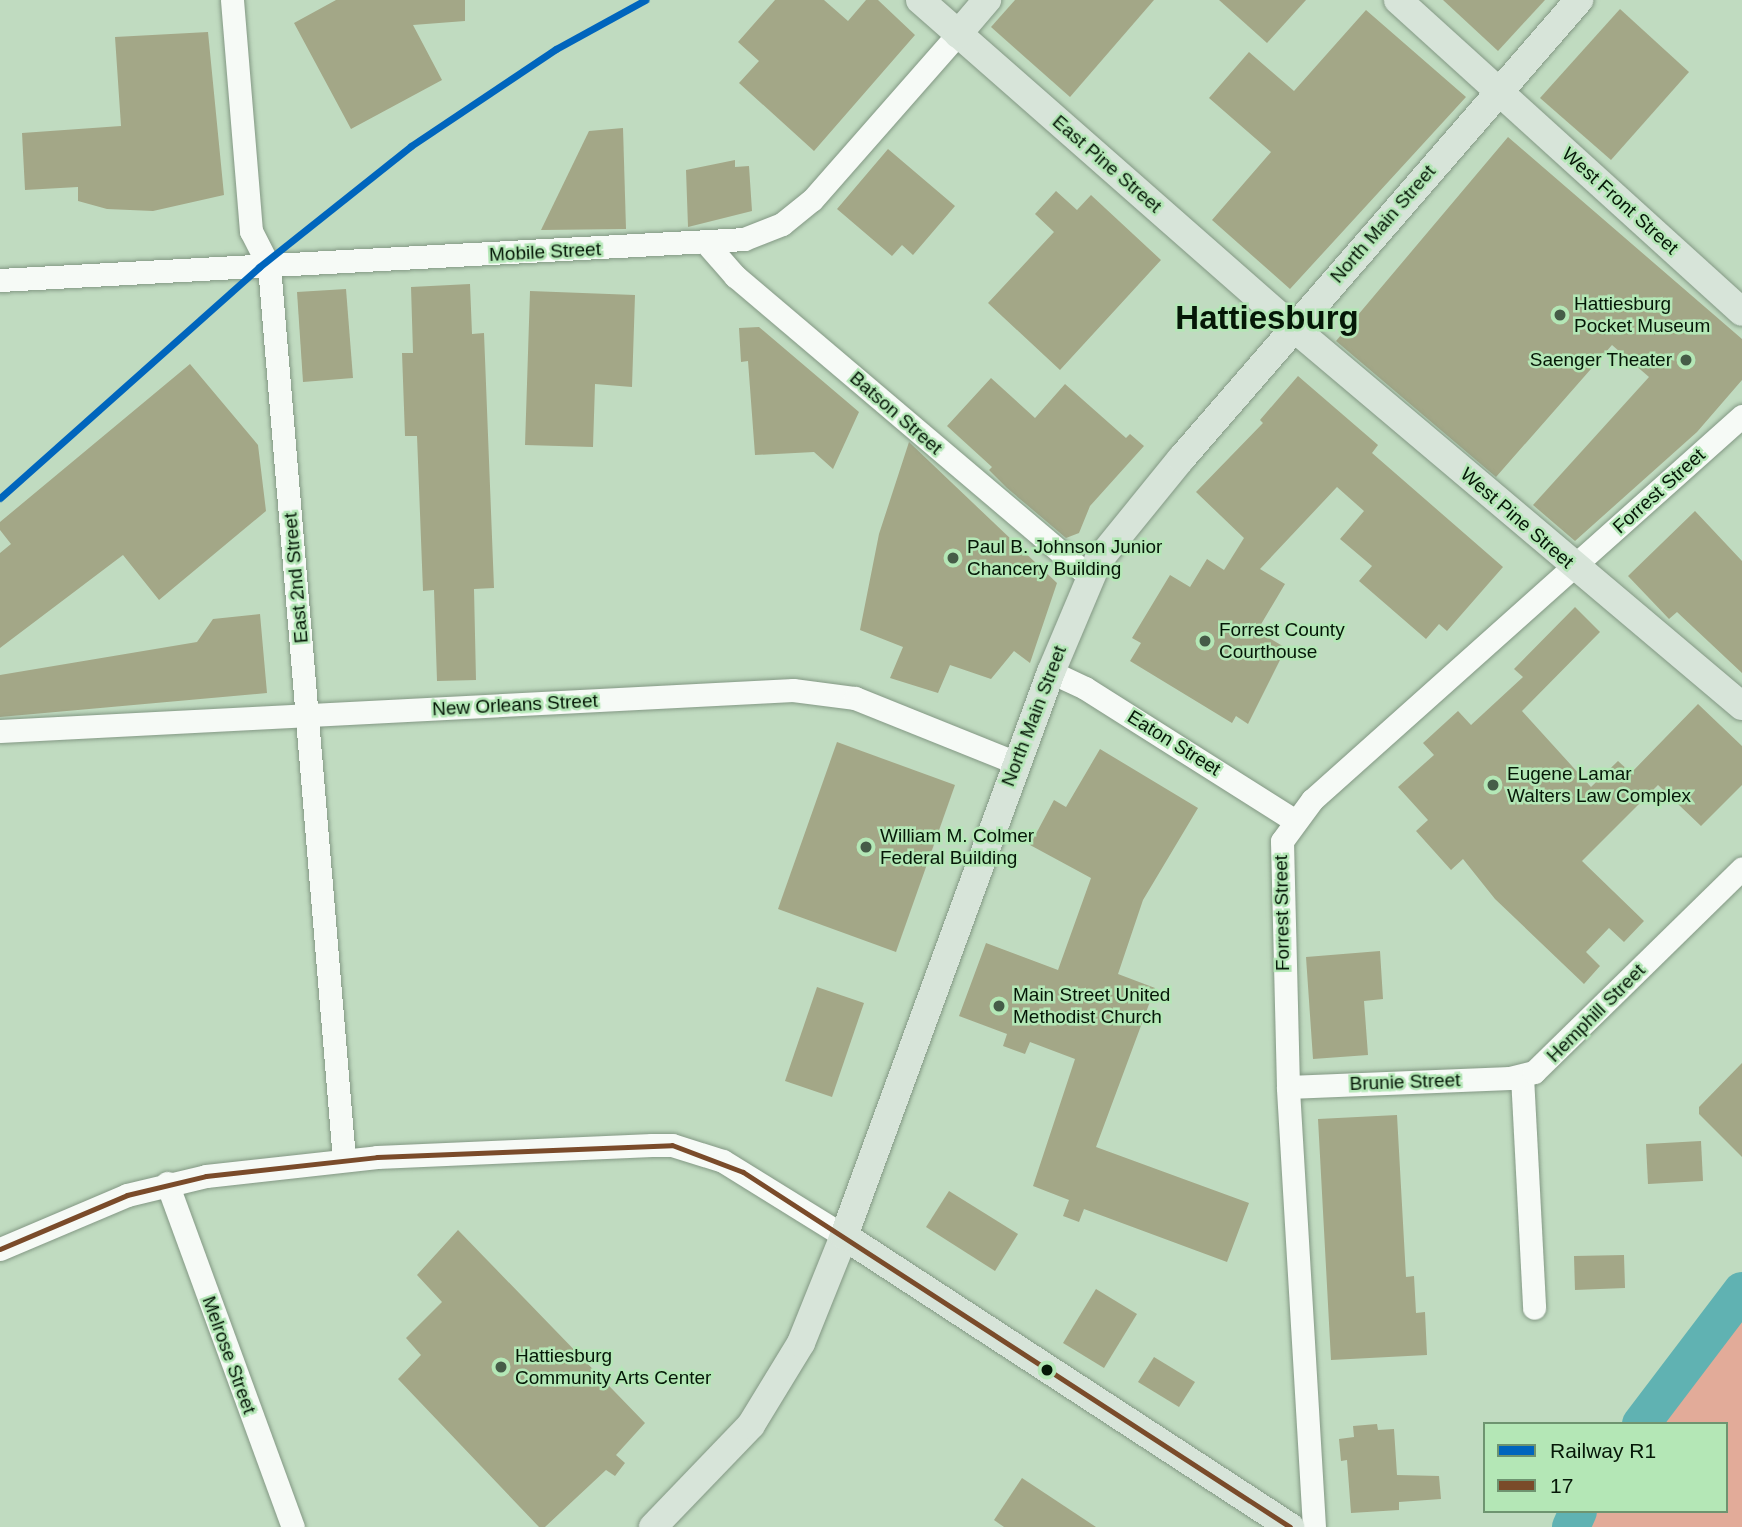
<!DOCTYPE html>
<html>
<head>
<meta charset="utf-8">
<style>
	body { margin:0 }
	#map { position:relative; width:1742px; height:1527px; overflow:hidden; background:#c0dbc0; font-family:Helvetica,sans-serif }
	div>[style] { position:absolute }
	.green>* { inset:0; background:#e2ab99 }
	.river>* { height:38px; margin:-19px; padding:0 19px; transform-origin:19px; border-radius:19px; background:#60b2b2 }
	.building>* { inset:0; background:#a3a787 }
	.roads { filter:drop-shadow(0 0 2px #839884) drop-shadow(0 0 2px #839884) }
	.minor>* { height:23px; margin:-11.5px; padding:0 11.5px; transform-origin:11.5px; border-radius:11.5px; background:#f6faf6 }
	.major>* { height:28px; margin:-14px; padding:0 14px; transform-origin:14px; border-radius:14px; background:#d7e4d9 }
	.bus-1>* { height:5px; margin:-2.5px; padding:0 2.5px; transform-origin:2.5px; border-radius:2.5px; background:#7a4b2a }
	.rail-1>* { height:7px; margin:-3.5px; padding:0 3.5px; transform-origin:3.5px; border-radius:3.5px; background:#0065bd }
	.dots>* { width:19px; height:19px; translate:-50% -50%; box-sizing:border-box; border:4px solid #b4e7b6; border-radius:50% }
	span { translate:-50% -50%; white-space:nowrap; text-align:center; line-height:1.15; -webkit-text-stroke:5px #b4e7b6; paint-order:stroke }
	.street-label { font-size:19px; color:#051707 }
	.poi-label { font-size:19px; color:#051707 }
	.left { translate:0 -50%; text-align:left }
	.right { translate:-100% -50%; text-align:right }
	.town-label { font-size:33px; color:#051707; font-weight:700 }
	.legend { position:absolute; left:1483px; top:1422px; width:245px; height:91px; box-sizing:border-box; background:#b4e7b6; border:2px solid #6e9470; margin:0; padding:9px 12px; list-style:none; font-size:21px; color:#051707 }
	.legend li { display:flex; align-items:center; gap:14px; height:35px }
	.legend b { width:35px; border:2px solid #6e9470 }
</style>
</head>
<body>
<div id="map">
	<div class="green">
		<div style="clip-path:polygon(1742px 1291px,1742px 1527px,1571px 1527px,1578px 1511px,1726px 1511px,1726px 1424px,1641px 1424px)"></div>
	</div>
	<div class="river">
		<div style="left:1641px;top:1424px;width:167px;rotate:-52.8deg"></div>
		<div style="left:1571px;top:1527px;width:17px;rotate:-66deg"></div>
	</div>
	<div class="building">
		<div style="clip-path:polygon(336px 0,465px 0,465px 21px,413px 25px,442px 80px,351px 129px,294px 23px)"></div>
		<div style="clip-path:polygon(775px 0,824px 0,848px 21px,866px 0,878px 0,915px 35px,814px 151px,739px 83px,759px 61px,738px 42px)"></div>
		<div style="clip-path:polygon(1015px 0,1154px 0,1070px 97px,991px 27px)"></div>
		<div style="clip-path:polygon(1219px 0,1306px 0,1267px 43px)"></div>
		<div style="clip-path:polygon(1443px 0,1545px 0,1498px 51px)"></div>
		<div style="clip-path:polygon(1620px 9px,1689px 72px,1611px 160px,1540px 98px)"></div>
		<div style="clip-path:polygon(1366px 10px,1466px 97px,1290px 289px,1212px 220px,1271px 152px,1209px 98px,1249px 52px,1294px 91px)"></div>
		<div style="clip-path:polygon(208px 32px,224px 195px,153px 211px,107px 209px,78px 201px,78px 187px,25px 190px,22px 133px,121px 126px,115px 37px)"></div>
		<div style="clip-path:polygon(623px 128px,626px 229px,541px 230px,589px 131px)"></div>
		<div style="clip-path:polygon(1508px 137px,1742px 339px,1742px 380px,1697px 432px,1575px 541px,1533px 505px,1649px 377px,1612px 345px,1496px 477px,1336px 341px)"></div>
		<div style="clip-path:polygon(888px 149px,955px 206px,913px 255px,902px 245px,892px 256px,837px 209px)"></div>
		<div style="clip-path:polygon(735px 160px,735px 167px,749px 166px,752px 211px,688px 227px,686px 170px)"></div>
		<div style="clip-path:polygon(1056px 191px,1077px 210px,1091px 195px,1161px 260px,1060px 370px,988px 303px,1054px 232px,1035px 214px)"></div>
		<div style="clip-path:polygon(470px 284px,472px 334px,484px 333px,494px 588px,474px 589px,476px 680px,437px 681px,434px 590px,423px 591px,417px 436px,405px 436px,402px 353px,413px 353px,411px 287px)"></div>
		<div style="clip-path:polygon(346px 289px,353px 378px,303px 382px,297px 292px)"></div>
		<div style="clip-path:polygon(530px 291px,635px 295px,632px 387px,595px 384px,593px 447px,525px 445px)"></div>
		<div style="clip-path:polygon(759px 327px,859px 412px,833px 469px,814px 452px,755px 455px,748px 361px,741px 362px,739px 328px)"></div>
		<div style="clip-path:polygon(190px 364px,258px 445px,266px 511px,159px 600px,123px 555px,0 648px,0 553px,11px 544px,0 530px,0 522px)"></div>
		<div style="clip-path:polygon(1298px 376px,1378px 445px,1372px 453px,1503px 567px,1447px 631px,1439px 624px,1426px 639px,1359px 581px,1372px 566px,1340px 539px,1364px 511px,1337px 487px,1260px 569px,1285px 584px,1257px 631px,1286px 648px,1248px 724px,1236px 716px,1232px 723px,1130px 661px,1141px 643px,1132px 638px,1170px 575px,1190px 587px,1207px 559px,1224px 570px,1244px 538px,1196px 492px,1263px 423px,1260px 420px)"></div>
		<div style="clip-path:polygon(991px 378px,1035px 418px,1065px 384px,1126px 438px,1130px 434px,1144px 446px,1090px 506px,1079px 533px,1066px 538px,1007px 488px,989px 470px,992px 467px,947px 426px)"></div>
		<div style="clip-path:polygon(909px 442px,1057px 583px,1030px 663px,1014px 651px,991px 679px,950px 665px,938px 693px,890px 678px,903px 647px,860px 630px,879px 534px)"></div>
		<div style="clip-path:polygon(1695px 511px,1742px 561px,1742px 673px,1677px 612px,1669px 619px,1628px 576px)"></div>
		<div style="clip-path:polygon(1575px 607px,1600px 632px,1522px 711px,1591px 787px,1618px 761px,1631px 773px,1698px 704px,1742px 746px,1742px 785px,1701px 826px,1658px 785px,1582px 861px,1644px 921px,1624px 942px,1609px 928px,1586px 952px,1600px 966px,1584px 984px,1495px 899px,1463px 859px,1451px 870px,1416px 831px,1428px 820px,1398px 787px,1434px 755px,1423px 743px,1458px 711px,1471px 725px,1523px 677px,1514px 669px)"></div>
		<div style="clip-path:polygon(260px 614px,267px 693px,0 717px,0 675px,197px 642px,213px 619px)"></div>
		<div style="clip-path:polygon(837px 742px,955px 785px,896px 952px,778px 909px)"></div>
		<div style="clip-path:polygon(1100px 749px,1198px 808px,1143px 900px,1118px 974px,1155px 988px,1096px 1147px,1249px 1203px,1227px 1262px,1084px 1209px,1079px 1222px,1063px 1216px,1069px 1200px,1033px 1186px,1075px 1059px,1030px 1042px,1025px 1054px,1003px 1046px,1007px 1034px,959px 1016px,986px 943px,1058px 970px,1091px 878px,1030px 845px,1054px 800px,1066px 807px)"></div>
		<div style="clip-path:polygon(1380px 951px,1383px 999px,1364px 1001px,1368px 1055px,1313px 1059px,1306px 957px)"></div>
		<div style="clip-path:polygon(817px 987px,864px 1003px,832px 1097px,785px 1081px)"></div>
		<div style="clip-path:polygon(1742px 1063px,1742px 1157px,1699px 1114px,1699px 1107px)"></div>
		<div style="clip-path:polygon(1397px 1115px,1406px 1277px,1414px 1276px,1416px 1313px,1425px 1312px,1427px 1355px,1331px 1360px,1318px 1119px)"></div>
		<div style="clip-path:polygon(1701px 1141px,1703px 1181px,1648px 1184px,1646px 1144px)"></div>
		<div style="clip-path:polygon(949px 1191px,1018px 1234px,995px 1271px,926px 1227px)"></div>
		<div style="clip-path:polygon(458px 1230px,645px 1423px,616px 1455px,625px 1463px,615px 1476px,606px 1470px,545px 1527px,539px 1527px,398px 1379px,421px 1355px,406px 1338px,442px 1302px,417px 1275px)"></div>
		<div style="clip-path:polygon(1624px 1255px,1625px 1288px,1575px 1290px,1574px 1256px)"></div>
		<div style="clip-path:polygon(1096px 1289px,1137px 1314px,1104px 1368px,1063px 1343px)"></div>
		<div style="clip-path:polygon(1154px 1357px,1195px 1382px,1179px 1407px,1138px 1382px)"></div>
		<div style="clip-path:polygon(1377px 1424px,1378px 1430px,1394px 1429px,1397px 1475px,1439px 1476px,1441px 1499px,1399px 1502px,1399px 1510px,1351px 1513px,1347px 1460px,1341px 1461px,1339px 1439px,1354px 1437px,1353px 1426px)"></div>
		<div style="clip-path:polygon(1022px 1478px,1096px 1527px,1004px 1527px,994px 1520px)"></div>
	</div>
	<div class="roads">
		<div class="minor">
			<div style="left:232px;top:0;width:232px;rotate:85.3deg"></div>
			<div style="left:251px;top:231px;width:39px;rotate:63deg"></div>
			<div style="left:269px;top:266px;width:897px;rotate:85.2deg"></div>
			<div style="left:707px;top:244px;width:43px;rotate:48.8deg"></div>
			<div style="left:735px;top:276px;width:464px;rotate:40.3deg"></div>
			<div style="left:0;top:280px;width:745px;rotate:-3.15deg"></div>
			<div style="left:744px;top:239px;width:41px;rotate:-21.5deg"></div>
			<div style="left:782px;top:224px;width:38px;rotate:-39deg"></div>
			<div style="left:812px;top:200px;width:221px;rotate:-48.7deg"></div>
			<div style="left:1051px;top:672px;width:38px;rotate:25deg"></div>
			<div style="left:1085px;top:688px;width:247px;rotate:32.3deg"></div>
			<div style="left:0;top:731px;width:794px;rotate:-2.96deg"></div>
			<div style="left:793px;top:690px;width:63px;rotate:7.4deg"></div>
			<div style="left:855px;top:698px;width:175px;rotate:21.9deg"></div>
			<div style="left:1522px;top:1076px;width:232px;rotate:87deg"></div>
			<div style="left:1288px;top:1087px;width:222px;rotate:-2.3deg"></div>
			<div style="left:1510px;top:1078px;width:25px;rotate:-14deg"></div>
			<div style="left:1534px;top:1072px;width:291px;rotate:-44.4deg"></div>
			<div style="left:167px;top:1183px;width:366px;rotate:69.9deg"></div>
			<div style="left:0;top:1249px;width:138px;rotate:-23deg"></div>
			<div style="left:127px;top:1195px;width:81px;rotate:-13.5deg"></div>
			<div style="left:206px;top:1176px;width:172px;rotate:-6.3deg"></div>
			<div style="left:377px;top:1157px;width:275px;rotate:-2.5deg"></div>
			<div style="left:652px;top:1145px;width:20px"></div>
			<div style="left:672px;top:1145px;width:53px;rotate:17.4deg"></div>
			<div style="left:723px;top:1161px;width:142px;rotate:31.8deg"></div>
			<div style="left:1314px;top:1527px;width:441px;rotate:-93.4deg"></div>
			<div style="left:1288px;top:1087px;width:246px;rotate:-91.4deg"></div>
			<div style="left:1282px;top:841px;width:51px;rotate:-53.8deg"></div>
			<div style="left:1312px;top:800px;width:577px;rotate:-41.77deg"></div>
		</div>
		<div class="major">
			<div style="left:920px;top:0;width:497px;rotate:41.3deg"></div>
			<div style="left:1294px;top:328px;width:586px;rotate:40.16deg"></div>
			<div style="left:1398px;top:0;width:464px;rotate:42.2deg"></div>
			<div style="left:958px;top:34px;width:45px;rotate:-49.5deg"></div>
			<div style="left:844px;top:1236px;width:533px;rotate:33.12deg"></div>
			<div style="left:653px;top:1527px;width:141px;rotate:-46.1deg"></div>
			<div style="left:751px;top:1425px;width:96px;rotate:-58.6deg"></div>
			<div style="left:801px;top:1343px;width:115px;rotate:-68.1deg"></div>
			<div style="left:844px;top:1236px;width:601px;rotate:-69.85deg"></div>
			<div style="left:1051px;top:672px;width:121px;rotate:-67.1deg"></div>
			<div style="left:1098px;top:561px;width:132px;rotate:-50.9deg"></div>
			<div style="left:1181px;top:459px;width:608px;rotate:-49.07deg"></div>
		</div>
	</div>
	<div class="bus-1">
		<div style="left:0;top:1249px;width:138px;rotate:-23deg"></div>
		<div style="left:127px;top:1195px;width:81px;rotate:-13.5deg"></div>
		<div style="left:206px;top:1176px;width:172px;rotate:-6.3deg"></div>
		<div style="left:377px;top:1157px;width:295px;rotate:-2.3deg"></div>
		<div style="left:672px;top:1145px;width:76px;rotate:20.8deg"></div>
		<div style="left:743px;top:1172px;width:652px;rotate:32.98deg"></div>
	</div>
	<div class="rail-1">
		<div style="left:0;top:498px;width:347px;rotate:-41.7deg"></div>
		<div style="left:259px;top:267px;width:194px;rotate:-38.5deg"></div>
		<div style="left:411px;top:146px;width:174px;rotate:-33.8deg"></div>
		<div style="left:556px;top:49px;width:102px;rotate:-28.8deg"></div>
	</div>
	<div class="dots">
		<div style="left:1560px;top:315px;background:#465c48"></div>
		<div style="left:1686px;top:360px;background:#465c48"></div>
		<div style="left:953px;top:558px;background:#465c48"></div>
		<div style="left:1205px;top:641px;background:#465c48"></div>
		<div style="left:1493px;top:785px;background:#465c48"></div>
		<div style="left:866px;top:847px;background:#465c48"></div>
		<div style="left:999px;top:1006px;background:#465c48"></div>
		<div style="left:501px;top:1367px;background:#465c48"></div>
		<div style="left:1047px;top:1370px;background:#051707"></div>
	</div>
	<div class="street-label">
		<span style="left:1107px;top:164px;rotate:41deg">East Pine Street</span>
		<span style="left:1620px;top:201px;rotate:42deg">West Front Street</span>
		<span style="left:1383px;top:224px;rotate:-49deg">North Main Street</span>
		<span style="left:545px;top:252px;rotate:-3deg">Mobile Street</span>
		<span style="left:896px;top:413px;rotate:41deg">Batson Street</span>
		<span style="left:1659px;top:491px;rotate:-42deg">Forrest Street</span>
		<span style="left:1517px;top:518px;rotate:41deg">West Pine Street</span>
		<span style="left:296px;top:578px;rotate:-95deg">East 2nd Street</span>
		<span style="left:515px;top:705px;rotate:-3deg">New Orleans Street</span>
		<span style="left:1034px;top:716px;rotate:-69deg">North Main Street</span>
		<span style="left:1174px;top:743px;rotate:32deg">Eaton Street</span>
		<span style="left:1282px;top:913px;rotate:-91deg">Forrest Street</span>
		<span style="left:1596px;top:1013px;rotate:-45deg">Hemphill Street</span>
		<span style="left:1405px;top:1082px;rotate:-2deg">Brunie Street</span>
		<span style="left:229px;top:1355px;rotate:70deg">Melrose Street</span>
	</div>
	<div class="poi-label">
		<span class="left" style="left:1574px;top:315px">Hattiesburg<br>Pocket Museum</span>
		<span class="right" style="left:1672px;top:360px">Saenger Theater</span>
		<span class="left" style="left:967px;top:558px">Paul B. Johnson Junior<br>Chancery Building</span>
		<span class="left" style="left:1219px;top:641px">Forrest County<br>Courthouse</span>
		<span class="left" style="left:1507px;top:785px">Eugene Lamar<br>Walters Law Complex</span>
		<span class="left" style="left:880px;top:847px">William M. Colmer<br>Federal Building</span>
		<span class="left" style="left:1013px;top:1006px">Main Street United<br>Methodist Church</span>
		<span class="left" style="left:515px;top:1367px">Hattiesburg<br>Community Arts Center</span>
	</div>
	<div class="town-label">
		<span style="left:1267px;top:318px">Hattiesburg</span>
	</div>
	<ul class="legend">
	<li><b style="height:9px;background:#0065bd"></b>Railway R1</li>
	<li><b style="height:9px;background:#7a4b2a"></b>17</li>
	</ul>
</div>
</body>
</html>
